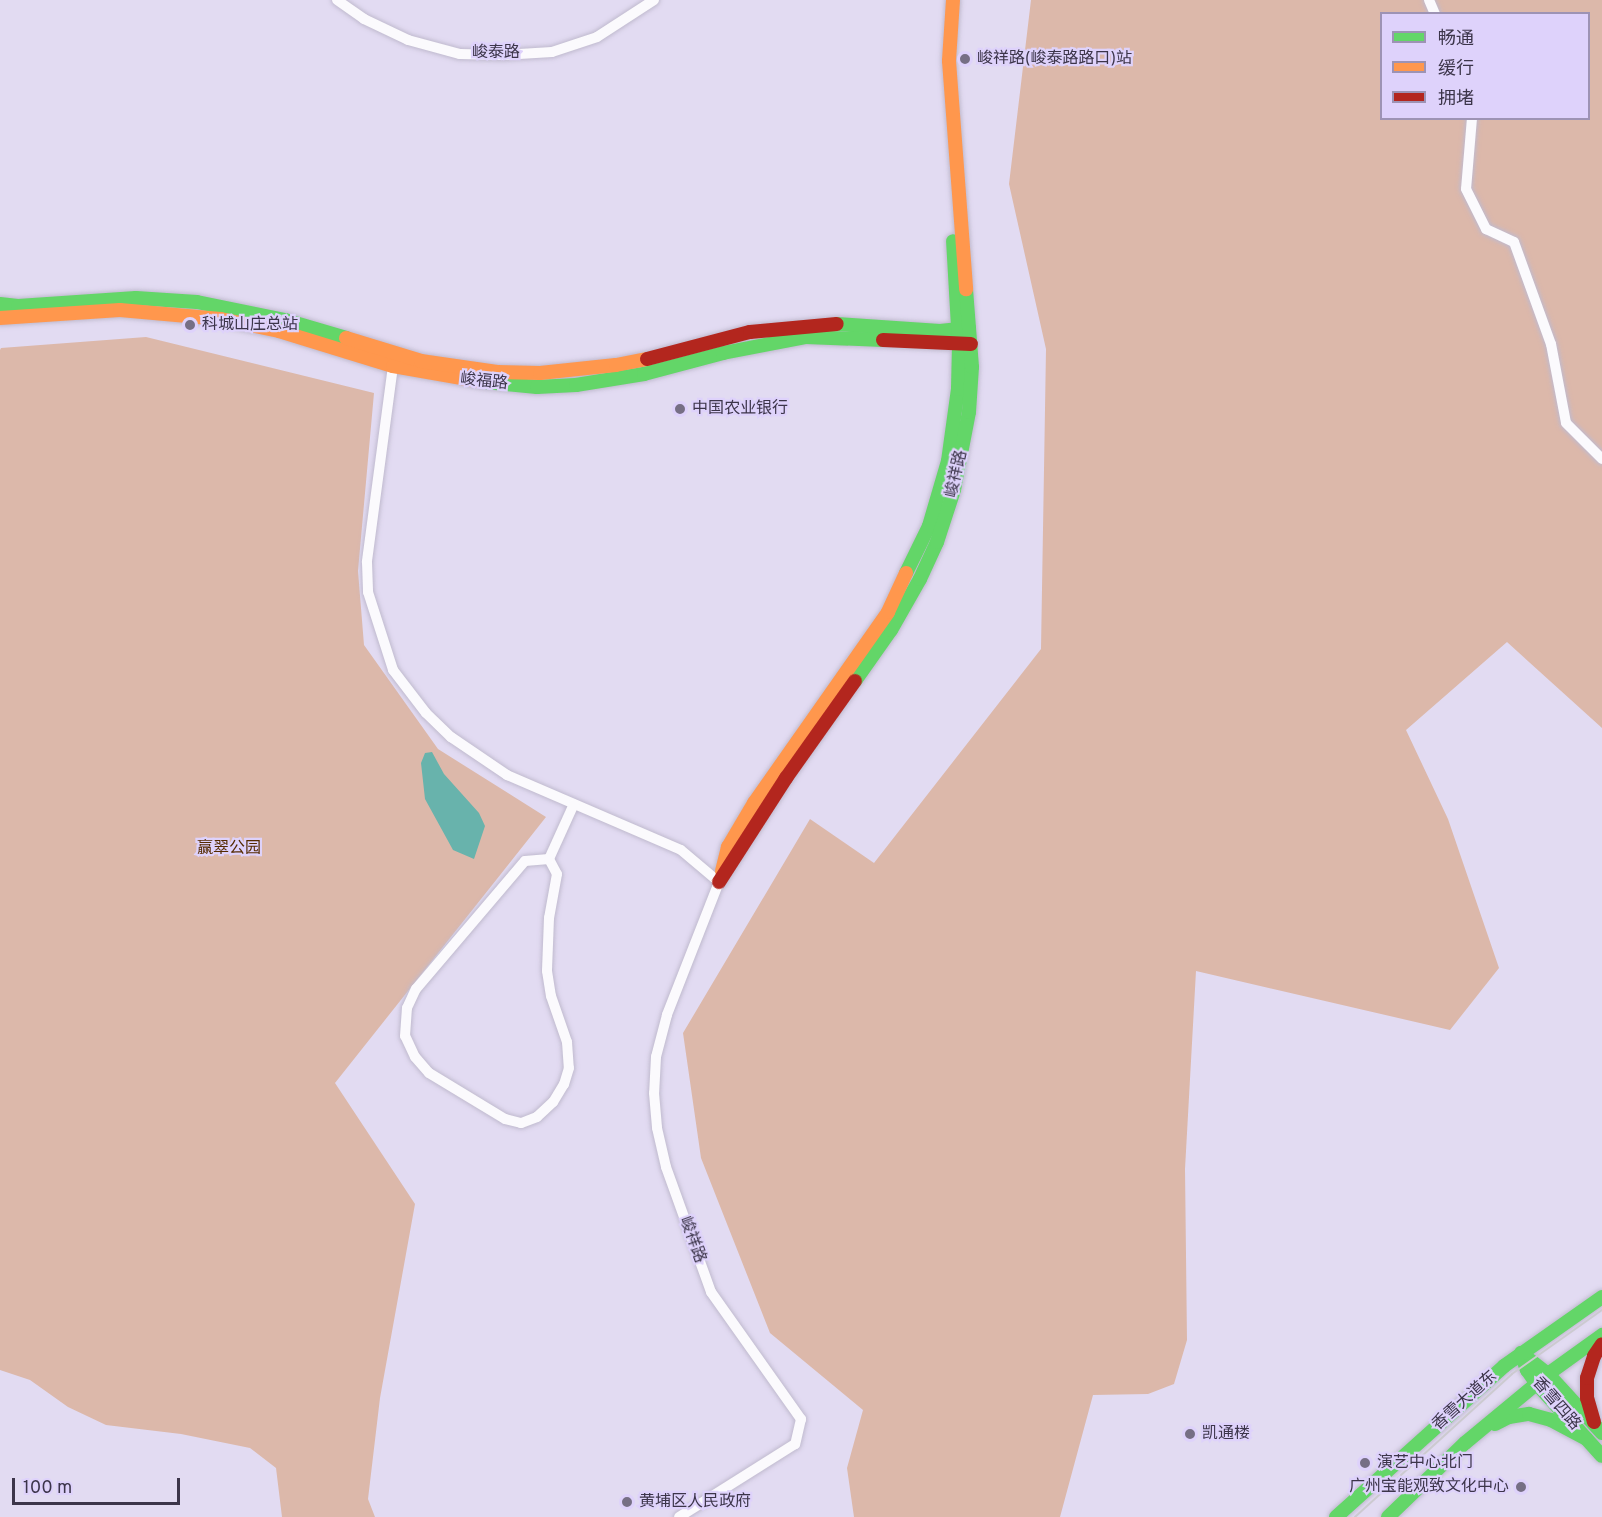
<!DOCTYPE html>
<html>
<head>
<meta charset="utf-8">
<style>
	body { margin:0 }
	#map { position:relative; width:1602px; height:1517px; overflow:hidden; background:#e2dbf2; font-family:Overpass,"Noto Sans SC",sans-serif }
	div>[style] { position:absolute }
	.green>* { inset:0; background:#dcb8aa }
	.water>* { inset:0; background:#68b3ac }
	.roads { filter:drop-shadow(0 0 2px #c0bace) drop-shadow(0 0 2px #c0bace) }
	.street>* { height:10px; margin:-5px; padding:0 5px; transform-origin:5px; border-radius:5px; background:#fbfafd }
	.fast>* { height:14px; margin:-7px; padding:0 7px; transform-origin:7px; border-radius:7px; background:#63d668 }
	.slow>* { height:14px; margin:-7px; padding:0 7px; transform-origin:7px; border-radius:7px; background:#ff974d }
	.jam>* { height:14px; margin:-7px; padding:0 7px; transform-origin:7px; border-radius:7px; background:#b3261e }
	.tram>* { height:1.5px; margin:-0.75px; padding:0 0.75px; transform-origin:0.75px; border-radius:0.75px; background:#cccad0 }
	.dots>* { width:16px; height:16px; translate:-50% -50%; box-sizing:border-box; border:3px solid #ded2fb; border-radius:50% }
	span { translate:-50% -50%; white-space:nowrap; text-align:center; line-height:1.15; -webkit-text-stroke:4.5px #ded2fb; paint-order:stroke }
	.street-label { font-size:16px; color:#3c354a }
	.poi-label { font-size:16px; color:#3c354a }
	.left { translate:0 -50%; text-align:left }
	.right { translate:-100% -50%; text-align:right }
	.park-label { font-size:16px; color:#542a00 }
	.legend { position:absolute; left:1380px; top:12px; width:210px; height:108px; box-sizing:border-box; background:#ded2fb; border:2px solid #9d93b4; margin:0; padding:8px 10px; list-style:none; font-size:18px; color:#3c354a }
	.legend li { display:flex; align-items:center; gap:12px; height:30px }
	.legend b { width:30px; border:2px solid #9d93b4 }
	.scale { position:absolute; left:12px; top:1478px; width:168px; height:27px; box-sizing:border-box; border:3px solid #3c354a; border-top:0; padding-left:8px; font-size:18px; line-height:21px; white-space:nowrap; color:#3c354a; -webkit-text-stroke:4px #ded2fb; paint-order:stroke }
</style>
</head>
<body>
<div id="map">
	<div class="green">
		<div style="clip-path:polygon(evenodd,1031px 0,1602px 0,1602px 728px,1507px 642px,1406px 730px,1448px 819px,1499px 968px,1450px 1030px,1196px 971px,1185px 1169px,1187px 1340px,1174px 1384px,1148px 1394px,1093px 1395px,1060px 1517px,854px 1517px,847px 1468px,863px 1410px,770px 1333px,701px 1158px,683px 1033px,810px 819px,874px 863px,1041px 649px,1046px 349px,1009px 184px,1031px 0,1382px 14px,1588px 14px,1588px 118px,1382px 118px,1382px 14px)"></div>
		<div style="clip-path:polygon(146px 337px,374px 393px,358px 571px,364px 645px,438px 749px,546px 817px,335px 1083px,415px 1204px,380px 1398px,368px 1499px,375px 1517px,282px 1517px,276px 1468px,250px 1448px,181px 1434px,106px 1425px,68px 1407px,30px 1380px,0 1370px,0 350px,1px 348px)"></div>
	</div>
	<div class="water">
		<div style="clip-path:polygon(432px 752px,444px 774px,479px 813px,485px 826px,474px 859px,453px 850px,425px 799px,421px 763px,425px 753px)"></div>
	</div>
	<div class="roads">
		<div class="street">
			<div style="left:337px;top:0;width:33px;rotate:35deg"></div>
			<div style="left:364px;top:19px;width:49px;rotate:25.5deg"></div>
			<div style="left:408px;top:40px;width:54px;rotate:15.1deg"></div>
			<div style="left:460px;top:54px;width:43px;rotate:1.3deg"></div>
			<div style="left:503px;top:55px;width:49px;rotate:-3.5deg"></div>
			<div style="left:552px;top:52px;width:47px;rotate:-18.4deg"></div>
			<div style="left:597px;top:37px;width:68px;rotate:-33deg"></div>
			<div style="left:1429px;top:0;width:15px;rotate:67deg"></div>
			<div style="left:1472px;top:118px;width:71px;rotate:94.8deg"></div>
			<div style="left:1466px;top:189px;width:45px;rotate:63.4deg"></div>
			<div style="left:1486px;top:229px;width:31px;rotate:25deg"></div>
			<div style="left:1514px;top:242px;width:109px;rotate:70.1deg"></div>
			<div style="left:1551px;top:344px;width:80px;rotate:79.2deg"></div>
			<div style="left:1566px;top:423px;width:51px;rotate:45deg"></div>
			<div style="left:393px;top:366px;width:198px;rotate:97.6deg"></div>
			<div style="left:367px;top:562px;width:30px;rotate:88deg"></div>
			<div style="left:368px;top:592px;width:82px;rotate:72.2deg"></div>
			<div style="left:393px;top:670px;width:54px;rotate:52.5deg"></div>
			<div style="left:426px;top:713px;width:35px;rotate:44deg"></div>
			<div style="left:451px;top:737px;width:68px;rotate:34.2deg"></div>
			<div style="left:507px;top:775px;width:189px;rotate:23.3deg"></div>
			<div style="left:681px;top:850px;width:50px;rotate:40.1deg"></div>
			<div style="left:719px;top:882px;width:143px;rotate:111.4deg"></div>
			<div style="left:667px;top:1015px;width:43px;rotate:104.7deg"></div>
			<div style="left:656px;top:1057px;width:36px;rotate:93deg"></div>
			<div style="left:654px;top:1093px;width:35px;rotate:85deg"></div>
			<div style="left:657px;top:1128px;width:40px;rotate:77deg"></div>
			<div style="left:666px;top:1167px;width:133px;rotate:70.2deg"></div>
			<div style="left:711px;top:1292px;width:156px;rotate:54.7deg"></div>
			<div style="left:801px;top:1419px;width:26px;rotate:103deg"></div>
			<div style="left:795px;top:1444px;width:137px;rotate:147.8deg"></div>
			<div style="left:549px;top:859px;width:17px;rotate:62deg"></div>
			<div style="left:557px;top:874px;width:45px;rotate:100.3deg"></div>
			<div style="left:549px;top:918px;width:53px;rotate:92.2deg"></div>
			<div style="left:547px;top:971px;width:25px;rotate:81deg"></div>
			<div style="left:551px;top:996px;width:49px;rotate:70.8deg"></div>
			<div style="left:567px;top:1042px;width:26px;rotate:86deg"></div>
			<div style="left:569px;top:1068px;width:17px;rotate:107deg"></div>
			<div style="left:564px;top:1084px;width:21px;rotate:121deg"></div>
			<div style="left:553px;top:1102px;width:22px;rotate:137deg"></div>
			<div style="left:537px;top:1117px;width:17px;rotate:159deg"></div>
			<div style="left:521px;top:1123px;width:16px;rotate:-166deg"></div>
			<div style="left:505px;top:1119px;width:89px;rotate:-148.8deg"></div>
			<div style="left:429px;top:1073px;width:21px;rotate:-131deg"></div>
			<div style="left:415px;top:1057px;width:23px;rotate:-115deg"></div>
			<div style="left:405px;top:1036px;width:28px;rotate:-86deg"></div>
			<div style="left:407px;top:1008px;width:21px;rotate:-65deg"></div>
			<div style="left:416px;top:989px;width:168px;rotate:-49.6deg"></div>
			<div style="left:525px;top:861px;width:24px;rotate:-5deg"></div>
			<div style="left:549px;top:859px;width:60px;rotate:-65.6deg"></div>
		</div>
		<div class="fast">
			<div style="left:0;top:304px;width:18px;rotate:6deg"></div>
			<div style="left:18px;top:306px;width:118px;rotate:-3.9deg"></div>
			<div style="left:136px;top:298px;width:61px;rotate:3.8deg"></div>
			<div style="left:197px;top:302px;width:90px;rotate:11.6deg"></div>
			<div style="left:285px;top:320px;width:64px;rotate:16.4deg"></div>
			<div style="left:837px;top:324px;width:103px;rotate:3.9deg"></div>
			<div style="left:940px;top:331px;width:29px;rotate:-6deg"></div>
			<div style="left:485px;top:382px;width:52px;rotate:5.5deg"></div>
			<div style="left:537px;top:387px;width:39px;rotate:-3deg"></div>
			<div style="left:576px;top:385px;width:69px;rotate:-9.2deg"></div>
			<div style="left:644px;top:374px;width:82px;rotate:-14.9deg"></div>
			<div style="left:723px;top:353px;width:85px;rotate:-10.9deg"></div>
			<div style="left:806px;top:337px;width:77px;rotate:2.2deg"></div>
			<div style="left:906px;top:573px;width:52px;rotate:-63.9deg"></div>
			<div style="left:929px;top:526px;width:68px;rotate:-73.7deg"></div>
			<div style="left:948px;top:461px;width:73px;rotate:-82.1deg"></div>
			<div style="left:958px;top:389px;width:45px;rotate:-88.7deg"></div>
			<div style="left:959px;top:344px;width:103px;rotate:-93.3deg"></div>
			<div style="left:855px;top:681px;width:62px;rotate:-54.8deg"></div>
			<div style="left:891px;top:630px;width:59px;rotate:-60.4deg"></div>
			<div style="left:920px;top:579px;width:41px;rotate:-65.3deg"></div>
			<div style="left:937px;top:542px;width:55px;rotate:-71.9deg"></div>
			<div style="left:954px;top:490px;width:79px;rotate:-79.1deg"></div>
			<div style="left:969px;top:412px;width:45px;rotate:-86.2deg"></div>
			<div style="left:972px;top:367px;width:78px;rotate:-94.4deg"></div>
			<div style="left:1521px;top:1353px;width:18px;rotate:71deg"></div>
			<div style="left:1527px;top:1370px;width:16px;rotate:55deg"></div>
			<div style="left:1536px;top:1383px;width:98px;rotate:47.9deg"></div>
			<div style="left:1521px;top:1353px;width:34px;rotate:38deg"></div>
			<div style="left:1548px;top:1374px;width:80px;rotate:47.5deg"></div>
			<div style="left:1495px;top:1424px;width:16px;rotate:-27deg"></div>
			<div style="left:1509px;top:1417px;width:20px;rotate:-9deg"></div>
			<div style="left:1529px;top:1414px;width:23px;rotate:15deg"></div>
			<div style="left:1551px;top:1420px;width:40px;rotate:28deg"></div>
			<div style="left:1336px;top:1517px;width:226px;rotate:-41.9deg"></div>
			<div style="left:1504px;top:1366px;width:120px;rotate:-35.1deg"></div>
			<div style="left:1388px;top:1517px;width:107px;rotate:-43.9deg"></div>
			<div style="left:1465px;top:1443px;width:108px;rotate:-39.7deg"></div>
			<div style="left:1548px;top:1374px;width:67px;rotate:-35.8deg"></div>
		</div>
		<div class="slow">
			<div style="left:953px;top:0;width:61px;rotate:93.8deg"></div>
			<div style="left:949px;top:61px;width:229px;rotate:85.7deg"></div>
			<div style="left:0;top:318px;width:120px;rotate:-3.8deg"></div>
			<div style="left:120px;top:310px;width:101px;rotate:5.1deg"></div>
			<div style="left:221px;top:319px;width:59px;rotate:11.7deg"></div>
			<div style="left:279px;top:331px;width:119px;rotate:17.1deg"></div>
			<div style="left:393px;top:366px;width:93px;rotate:9.9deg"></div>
			<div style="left:346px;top:338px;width:78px;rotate:17deg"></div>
			<div style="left:421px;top:361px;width:77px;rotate:8.2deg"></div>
			<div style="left:497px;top:372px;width:43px;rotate:1.3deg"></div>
			<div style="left:540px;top:373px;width:76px;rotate:-6deg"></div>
			<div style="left:616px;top:365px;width:32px;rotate:-11deg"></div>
			<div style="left:722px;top:871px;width:25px;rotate:-76deg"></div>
			<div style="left:728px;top:847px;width:51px;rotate:-59.4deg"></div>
			<div style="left:754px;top:803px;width:233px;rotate:-54.9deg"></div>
			<div style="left:888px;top:612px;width:43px;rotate:-65.2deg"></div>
		</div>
		<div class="jam">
			<div style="left:883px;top:340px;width:88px;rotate:2.6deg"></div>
			<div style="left:647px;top:359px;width:106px;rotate:-14.7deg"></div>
			<div style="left:750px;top:332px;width:87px;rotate:-5.3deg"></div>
			<div style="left:719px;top:882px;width:124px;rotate:-57.2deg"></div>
			<div style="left:786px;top:778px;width:119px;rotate:-54.6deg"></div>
			<div style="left:1594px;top:1422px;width:25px;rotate:-106deg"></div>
			<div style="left:1587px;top:1398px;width:20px;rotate:-90deg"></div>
			<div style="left:1587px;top:1378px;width:23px;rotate:-72deg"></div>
			<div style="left:1594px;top:1356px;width:14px;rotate:-56deg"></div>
		</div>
	</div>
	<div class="tram">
		<div style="left:1355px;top:1517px;width:212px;rotate:-42.3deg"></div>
		<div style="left:1512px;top:1374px;width:110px;rotate:-35.4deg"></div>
	</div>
	<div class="dots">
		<div style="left:965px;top:59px;background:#766f85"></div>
		<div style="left:190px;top:325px;background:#766f85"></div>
		<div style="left:680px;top:409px;background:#766f85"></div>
		<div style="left:1190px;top:1434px;background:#766f85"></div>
		<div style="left:1365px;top:1463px;background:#766f85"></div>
		<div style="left:1521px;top:1487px;background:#766f85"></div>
		<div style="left:627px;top:1502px;background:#766f85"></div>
	</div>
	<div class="street-label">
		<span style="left:496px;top:53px">峻泰路</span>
		<span style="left:484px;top:382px;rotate:6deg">峻福路</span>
		<span style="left:957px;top:474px;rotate:-77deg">峻祥路</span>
		<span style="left:692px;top:1240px;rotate:70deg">峻祥路</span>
		<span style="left:1465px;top:1401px;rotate:-42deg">香雪大道东</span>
		<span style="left:1556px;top:1404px;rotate:49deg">香雪四路</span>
	</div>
	<div class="poi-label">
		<span class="left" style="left:977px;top:59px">峻祥路(峻泰路路口)站</span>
		<span class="left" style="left:202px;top:325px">科城山庄总站</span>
		<span class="left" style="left:692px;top:409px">中国农业银行</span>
		<span class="left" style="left:1202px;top:1434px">凯通楼</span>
		<span class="left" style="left:1377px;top:1463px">演艺中心北门</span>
		<span class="right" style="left:1509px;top:1487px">广州宝能观致文化中心</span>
		<span class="left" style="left:639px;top:1502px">黄埔区人民政府</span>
	</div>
	<div class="park-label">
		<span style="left:229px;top:849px">赢翠公园</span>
	</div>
	<ul class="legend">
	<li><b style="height:8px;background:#63d668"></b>畅通</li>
	<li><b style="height:8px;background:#ff974d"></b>缓行</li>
	<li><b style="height:8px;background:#b3261e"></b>拥堵</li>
	</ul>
	<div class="scale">100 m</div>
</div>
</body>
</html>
